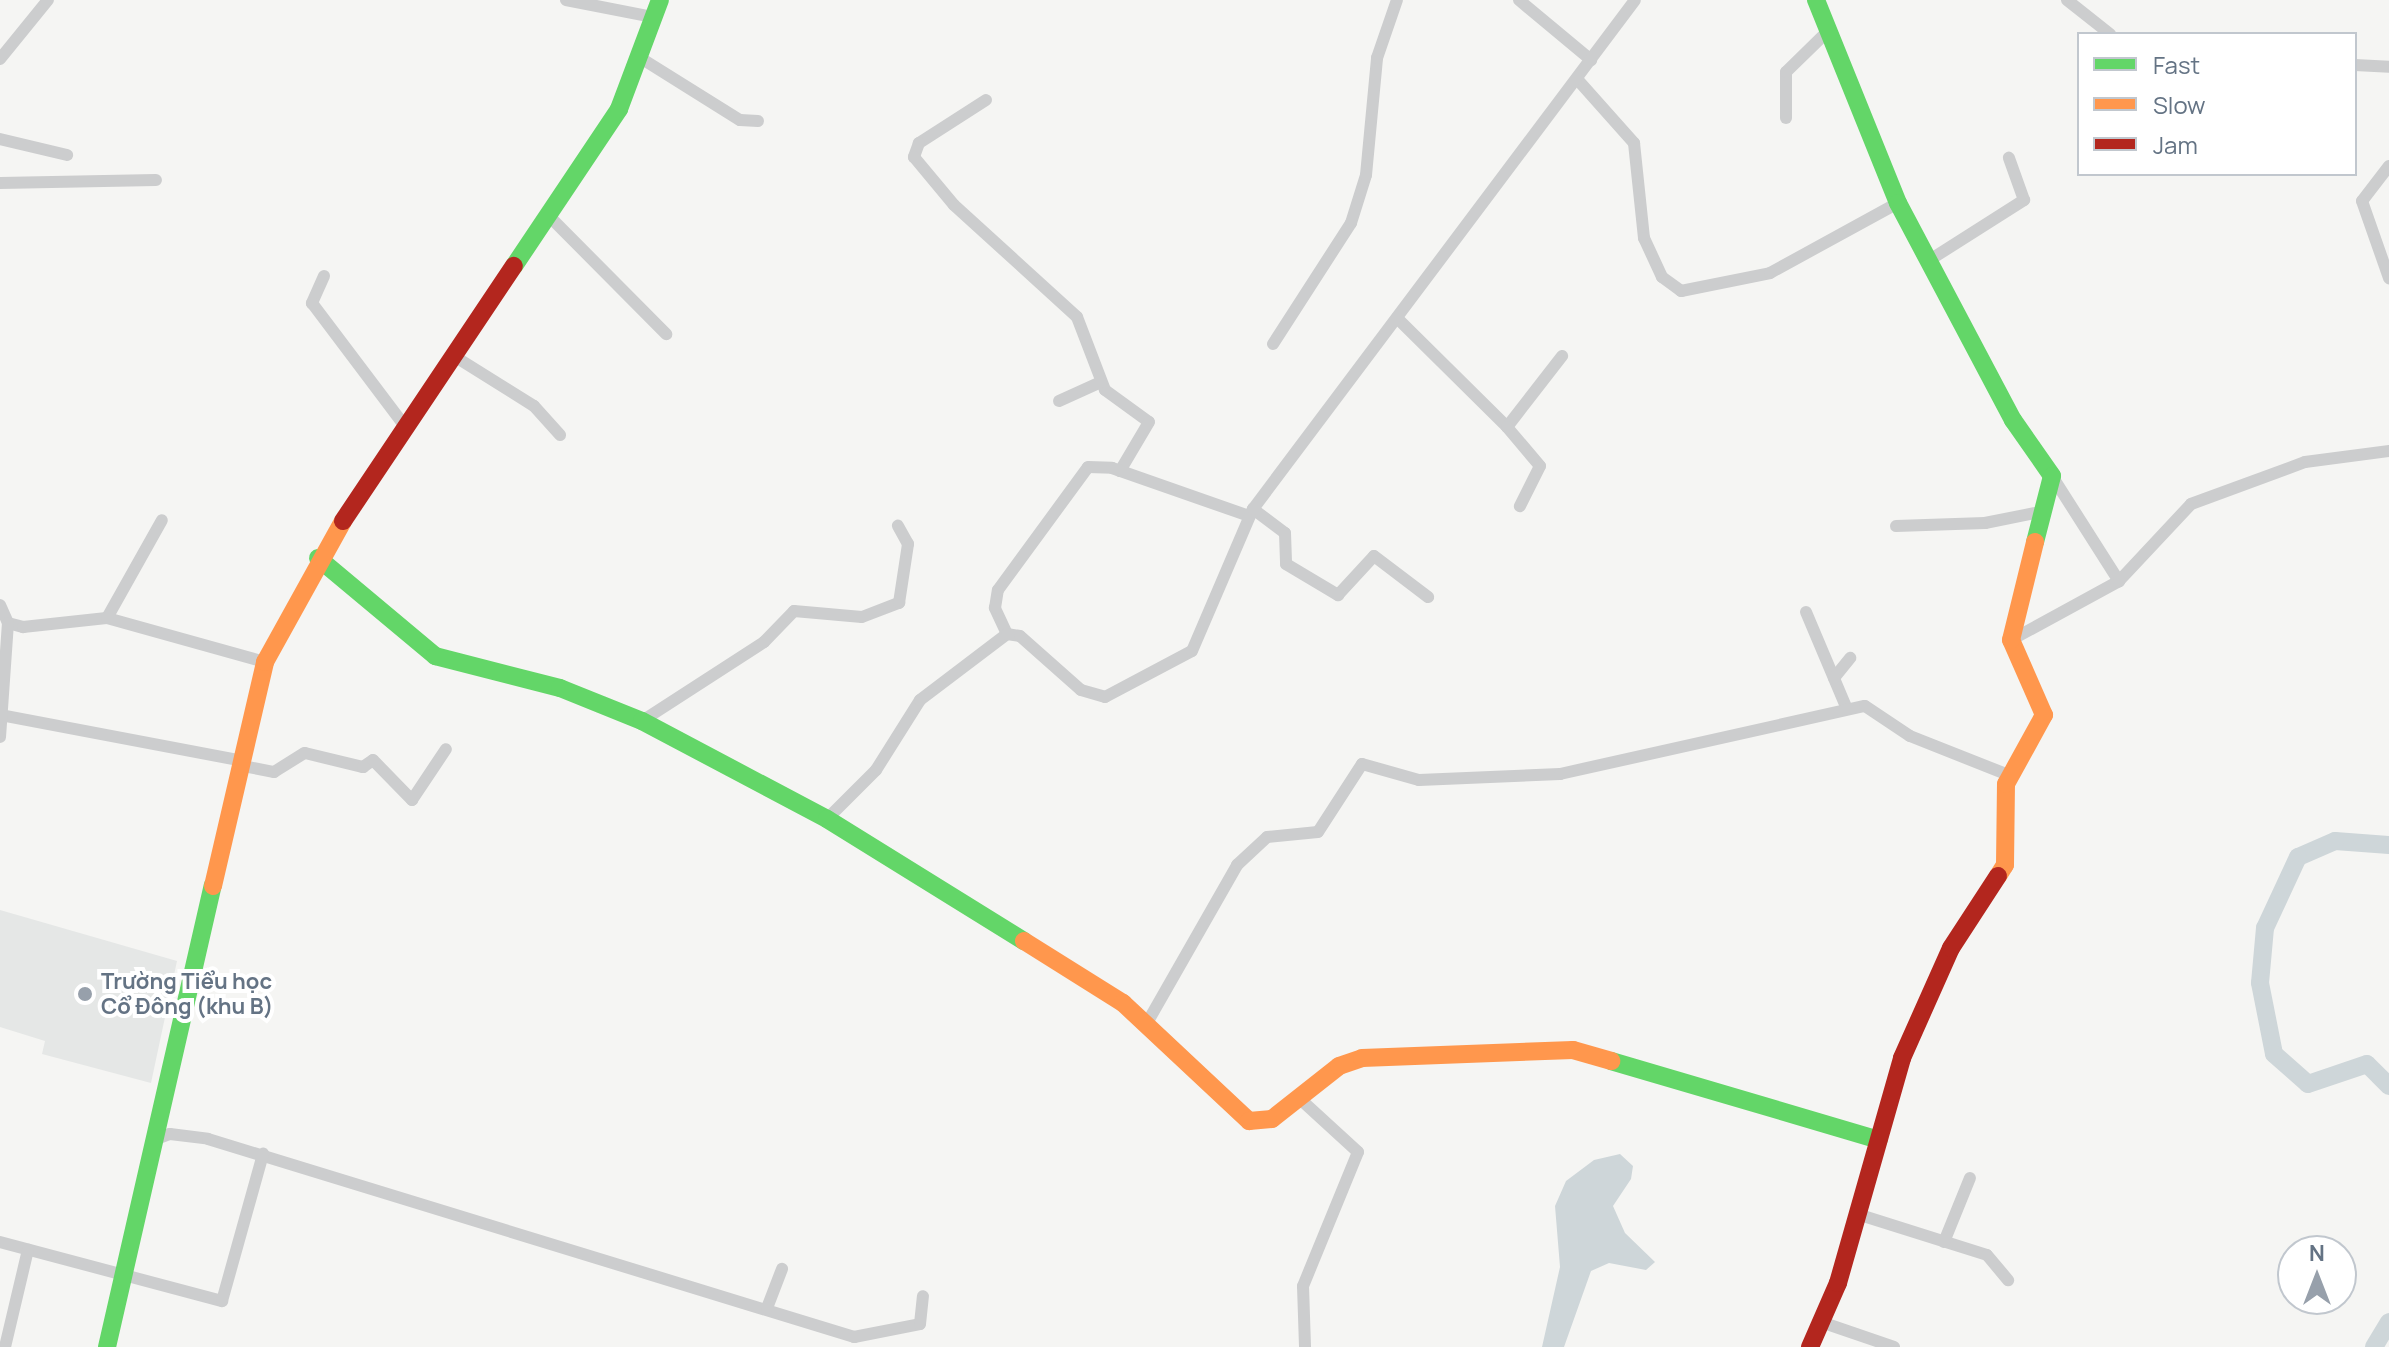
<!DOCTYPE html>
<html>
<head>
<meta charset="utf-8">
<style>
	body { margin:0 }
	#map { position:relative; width:2389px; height:1347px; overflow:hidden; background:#f5f5f3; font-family:Manrope,sans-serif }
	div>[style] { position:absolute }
	.built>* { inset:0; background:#e5e7e6 }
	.water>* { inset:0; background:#ced6d9 }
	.river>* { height:18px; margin:-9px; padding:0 9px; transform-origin:9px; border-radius:9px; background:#ced6d9 }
	.street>* { height:12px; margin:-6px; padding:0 6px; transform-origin:6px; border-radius:6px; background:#cccdce }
	.fast>* { height:18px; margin:-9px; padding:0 9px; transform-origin:9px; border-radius:9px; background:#63d668 }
	.slow>* { height:18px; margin:-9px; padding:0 9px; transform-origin:9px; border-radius:9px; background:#ff974d }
	.jam>* { height:18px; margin:-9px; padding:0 9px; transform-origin:9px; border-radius:9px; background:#b3261e }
	.dots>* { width:22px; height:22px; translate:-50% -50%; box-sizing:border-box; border:4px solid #fff; border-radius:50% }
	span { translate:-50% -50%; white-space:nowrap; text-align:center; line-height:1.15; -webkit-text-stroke:8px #fff; paint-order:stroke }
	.poi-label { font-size:22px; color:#647384; font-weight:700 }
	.left { translate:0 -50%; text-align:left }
	.legend { position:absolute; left:2077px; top:32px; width:280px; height:144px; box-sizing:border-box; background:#fff; border:2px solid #c1c7ce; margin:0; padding:10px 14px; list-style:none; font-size:24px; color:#647384 }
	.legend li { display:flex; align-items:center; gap:16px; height:40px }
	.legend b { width:40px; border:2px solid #c1c7ce }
	.north { position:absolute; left:2277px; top:1235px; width:80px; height:80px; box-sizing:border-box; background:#fff; border:2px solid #c1c7ce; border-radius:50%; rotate:0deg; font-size:22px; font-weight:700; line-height:32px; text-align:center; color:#647384 }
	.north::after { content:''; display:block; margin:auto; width:28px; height:36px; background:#97a0ab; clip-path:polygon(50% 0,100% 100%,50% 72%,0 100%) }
</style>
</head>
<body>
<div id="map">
	<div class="built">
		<div style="clip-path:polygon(0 910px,177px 961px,151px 1083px,42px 1054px,45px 1041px,0 1027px)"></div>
	</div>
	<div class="water">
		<div style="clip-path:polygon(1620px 1154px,1633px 1166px,1631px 1179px,1613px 1206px,1625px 1233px,1655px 1262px,1646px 1270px,1609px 1263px,1591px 1271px,1564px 1347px,1542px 1347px,1560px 1267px,1555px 1206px,1566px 1181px,1594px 1160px)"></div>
	</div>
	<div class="river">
		<div style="left:2389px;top:845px;width:54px;rotate:-175.8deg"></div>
		<div style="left:2335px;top:841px;width:40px;rotate:156.6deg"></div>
		<div style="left:2298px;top:857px;width:78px;rotate:114.9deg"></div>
		<div style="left:2265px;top:928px;width:55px;rotate:95.2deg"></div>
		<div style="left:2260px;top:983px;width:72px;rotate:78.8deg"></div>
		<div style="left:2274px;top:1054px;width:45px;rotate:41.4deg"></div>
		<div style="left:2308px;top:1084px;width:62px;rotate:-18.7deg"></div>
		<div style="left:2367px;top:1064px;width:31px;rotate:45deg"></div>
		<div style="left:2374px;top:1347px;width:29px;rotate:-59deg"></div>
	</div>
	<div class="street">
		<div style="left:566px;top:0;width:89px;rotate:11.1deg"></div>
		<div style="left:1519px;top:0;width:94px;rotate:39.8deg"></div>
		<div style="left:2067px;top:0;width:55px;rotate:38.3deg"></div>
		<div style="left:639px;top:57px;width:119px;rotate:32deg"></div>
		<div style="left:740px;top:120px;width:18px;rotate:3deg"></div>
		<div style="left:0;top:59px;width:76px;rotate:-50.9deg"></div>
		<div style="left:2355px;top:65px;width:34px;rotate:3deg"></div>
		<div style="left:1577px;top:79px;width:86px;rotate:48.3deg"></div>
		<div style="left:1634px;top:143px;width:96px;rotate:84deg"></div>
		<div style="left:1644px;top:238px;width:43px;rotate:65.2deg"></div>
		<div style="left:1662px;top:277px;width:24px;rotate:36deg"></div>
		<div style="left:1681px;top:291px;width:91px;rotate:-11.4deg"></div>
		<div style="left:1770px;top:273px;width:146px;rotate:-28.7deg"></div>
		<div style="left:986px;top:100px;width:80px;rotate:147.3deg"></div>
		<div style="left:919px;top:143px;width:15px;rotate:110deg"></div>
		<div style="left:914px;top:157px;width:62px;rotate:50.2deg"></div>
		<div style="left:954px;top:205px;width:166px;rotate:42.3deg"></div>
		<div style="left:1077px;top:317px;width:78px;rotate:69deg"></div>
		<div style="left:1105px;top:390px;width:54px;rotate:36deg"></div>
		<div style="left:1149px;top:422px;width:57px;rotate:120.6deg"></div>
		<div style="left:1786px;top:118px;width:46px;rotate:-90deg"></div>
		<div style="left:1786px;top:72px;width:56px;rotate:-44.3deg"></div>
		<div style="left:0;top:139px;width:69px;rotate:13.4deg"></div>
		<div style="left:2389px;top:166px;width:44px;rotate:127.6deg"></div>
		<div style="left:2362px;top:201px;width:82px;rotate:70.7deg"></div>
		<div style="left:0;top:183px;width:156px;rotate:-1.1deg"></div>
		<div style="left:548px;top:215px;width:168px;rotate:45.2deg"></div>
		<div style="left:1928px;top:261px;width:114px;rotate:-32.4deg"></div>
		<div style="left:2024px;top:200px;width:45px;rotate:-109.7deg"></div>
		<div style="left:324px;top:276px;width:30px;rotate:114deg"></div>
		<div style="left:312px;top:303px;width:153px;rotate:53deg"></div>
		<div style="left:1397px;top:318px;width:155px;rotate:44.7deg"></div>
		<div style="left:1507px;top:427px;width:90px;rotate:-52.2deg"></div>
		<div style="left:1273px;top:344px;width:144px;rotate:-57.2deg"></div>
		<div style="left:1351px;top:223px;width:50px;rotate:-72.6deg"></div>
		<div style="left:1366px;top:175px;width:118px;rotate:-84.6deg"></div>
		<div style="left:1377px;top:58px;width:61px;rotate:-71deg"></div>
		<div style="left:454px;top:356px;width:94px;rotate:32deg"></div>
		<div style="left:534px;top:406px;width:39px;rotate:48deg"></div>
		<div style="left:1059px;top:401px;width:46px;rotate:-24.3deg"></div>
		<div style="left:1507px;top:427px;width:51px;rotate:49.8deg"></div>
		<div style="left:1540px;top:466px;width:45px;rotate:116.6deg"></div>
		<div style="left:2052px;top:476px;width:125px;rotate:57.5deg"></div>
		<div style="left:1253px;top:509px;width:40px;rotate:37deg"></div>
		<div style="left:1285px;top:533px;width:31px;rotate:88deg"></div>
		<div style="left:1286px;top:564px;width:61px;rotate:30.8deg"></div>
		<div style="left:1338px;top:595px;width:53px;rotate:-47.3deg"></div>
		<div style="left:1374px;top:556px;width:68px;rotate:37.2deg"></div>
		<div style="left:1896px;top:526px;width:89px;rotate:-1.9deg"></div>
		<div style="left:1985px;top:523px;width:61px;rotate:-11.3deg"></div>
		<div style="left:0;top:605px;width:20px;rotate:66deg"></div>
		<div style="left:8px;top:623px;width:16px;rotate:15deg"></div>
		<div style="left:23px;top:627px;width:84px;rotate:-6.1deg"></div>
		<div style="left:107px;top:618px;width:164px;rotate:15.6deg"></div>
		<div style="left:1806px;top:612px;width:105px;rotate:67.1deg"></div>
		<div style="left:107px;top:618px;width:112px;rotate:-60.7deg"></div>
		<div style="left:1007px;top:634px;width:29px;rotate:-115deg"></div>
		<div style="left:995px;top:608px;width:18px;rotate:-81deg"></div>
		<div style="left:998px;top:590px;width:152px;rotate:-53.8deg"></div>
		<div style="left:1088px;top:467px;width:24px;rotate:2deg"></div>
		<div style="left:1112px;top:468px;width:145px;rotate:19.3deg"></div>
		<div style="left:2011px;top:640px;width:123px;rotate:-28.6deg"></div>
		<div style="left:2119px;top:581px;width:105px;rotate:-46.9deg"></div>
		<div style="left:2191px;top:504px;width:121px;rotate:-20.2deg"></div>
		<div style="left:2305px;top:462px;width:85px;rotate:-7.5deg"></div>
		<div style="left:1834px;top:678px;width:26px;rotate:-51deg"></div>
		<div style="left:0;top:715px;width:243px;rotate:10.7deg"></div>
		<div style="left:642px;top:721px;width:145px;rotate:-32.9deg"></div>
		<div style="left:764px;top:642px;width:43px;rotate:-45.9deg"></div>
		<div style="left:794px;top:611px;width:68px;rotate:5deg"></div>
		<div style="left:862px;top:617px;width:40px;rotate:-21deg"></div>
		<div style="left:899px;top:603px;width:60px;rotate:-81.3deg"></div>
		<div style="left:908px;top:544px;width:21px;rotate:-119deg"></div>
		<div style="left:0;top:737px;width:114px;rotate:-86deg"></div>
		<div style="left:238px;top:765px;width:37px;rotate:11deg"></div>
		<div style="left:274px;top:772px;width:36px;rotate:-32deg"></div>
		<div style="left:305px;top:753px;width:60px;rotate:13.6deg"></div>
		<div style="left:363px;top:767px;width:12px;rotate:-35deg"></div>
		<div style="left:373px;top:760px;width:56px;rotate:45.7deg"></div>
		<div style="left:412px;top:800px;width:61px;rotate:-56.3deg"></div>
		<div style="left:827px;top:819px;width:69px;rotate:-45deg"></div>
		<div style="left:876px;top:770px;width:83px;rotate:-57.8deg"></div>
		<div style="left:920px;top:700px;width:109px;rotate:-37.2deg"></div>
		<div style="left:1007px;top:634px;width:13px;rotate:9deg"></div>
		<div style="left:1020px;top:636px;width:81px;rotate:41.5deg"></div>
		<div style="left:1081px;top:690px;width:25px;rotate:16deg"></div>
		<div style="left:1105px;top:697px;width:98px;rotate:-27.9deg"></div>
		<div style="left:1192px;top:651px;width:155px;rotate:-66.8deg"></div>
		<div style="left:1253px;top:509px;width:636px;rotate:-53.11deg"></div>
		<div style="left:1147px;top:1023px;width:182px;rotate:-60.3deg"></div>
		<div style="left:1237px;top:865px;width:41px;rotate:-43deg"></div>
		<div style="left:1267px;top:837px;width:51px;rotate:-5.6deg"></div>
		<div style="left:1318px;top:832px;width:81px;rotate:-57.1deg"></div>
		<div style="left:1362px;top:764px;width:59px;rotate:15.7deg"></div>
		<div style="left:1419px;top:780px;width:141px;rotate:-2.4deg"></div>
		<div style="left:1560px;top:774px;width:312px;rotate:-12.6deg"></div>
		<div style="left:1865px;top:706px;width:54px;rotate:33.7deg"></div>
		<div style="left:1910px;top:736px;width:109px;rotate:21.6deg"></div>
		<div style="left:1299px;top:1098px;width:80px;rotate:42.5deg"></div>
		<div style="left:1358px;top:1152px;width:145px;rotate:112.3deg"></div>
		<div style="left:1303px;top:1286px;width:61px;rotate:88.1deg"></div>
		<div style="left:154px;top:1140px;width:17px;rotate:-21deg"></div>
		<div style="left:170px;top:1134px;width:38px;rotate:7deg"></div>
		<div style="left:208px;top:1139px;width:676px;rotate:17.04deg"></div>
		<div style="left:854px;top:1337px;width:67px;rotate:-11.1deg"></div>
		<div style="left:920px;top:1324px;width:28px;rotate:-84deg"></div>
		<div style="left:1857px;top:1214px;width:136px;rotate:17.5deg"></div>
		<div style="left:1987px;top:1255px;width:33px;rotate:50deg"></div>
		<div style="left:0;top:1242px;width:230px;rotate:14.9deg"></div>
		<div style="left:222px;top:1301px;width:153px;rotate:-74.4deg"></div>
		<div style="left:1944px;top:1242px;width:69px;rotate:-67.9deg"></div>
		<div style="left:767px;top:1308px;width:42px;rotate:-69deg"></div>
		<div style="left:1824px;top:1323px;width:74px;rotate:18.9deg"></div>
		<div style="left:5px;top:1347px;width:100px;rotate:-76.7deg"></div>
	</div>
	<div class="fast">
		<div style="left:1816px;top:0;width:219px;rotate:68deg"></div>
		<div style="left:1898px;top:203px;width:246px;rotate:62.1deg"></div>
		<div style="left:2013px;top:420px;width:68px;rotate:55.1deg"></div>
		<div style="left:2052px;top:476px;width:68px;rotate:104.4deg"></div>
		<div style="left:514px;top:266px;width:189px;rotate:-56.2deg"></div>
		<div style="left:619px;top:109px;width:116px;rotate:-69.4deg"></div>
		<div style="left:318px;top:558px;width:153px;rotate:39.9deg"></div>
		<div style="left:435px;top:656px;width:129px;rotate:14.4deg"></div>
		<div style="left:560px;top:688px;width:88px;rotate:21.9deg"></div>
		<div style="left:642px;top:721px;width:209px;rotate:27.9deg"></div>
		<div style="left:827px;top:819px;width:232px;rotate:31.8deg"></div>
		<div style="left:1611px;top:1061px;width:279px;rotate:16.4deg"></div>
		<div style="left:107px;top:1347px;width:473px;rotate:-77.1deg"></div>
	</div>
	<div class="slow">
		<div style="left:1998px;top:876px;width:13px;rotate:-58deg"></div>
		<div style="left:2005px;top:865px;width:81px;rotate:-89.3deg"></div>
		<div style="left:2006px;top:784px;width:79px;rotate:-61.2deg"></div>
		<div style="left:2044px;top:715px;width:82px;rotate:-113.7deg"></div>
		<div style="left:2011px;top:640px;width:101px;rotate:-76.2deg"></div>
		<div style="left:213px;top:886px;width:230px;rotate:-76.9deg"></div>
		<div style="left:265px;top:662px;width:161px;rotate:-61deg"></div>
		<div style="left:1024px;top:941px;width:117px;rotate:32.1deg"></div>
		<div style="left:1123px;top:1003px;width:173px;rotate:43.1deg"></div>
		<div style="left:1249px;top:1121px;width:23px;rotate:-5deg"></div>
		<div style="left:1272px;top:1119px;width:85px;rotate:-38.3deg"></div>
		<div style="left:1339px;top:1066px;width:24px;rotate:-19deg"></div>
		<div style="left:1362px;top:1058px;width:211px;rotate:-2.2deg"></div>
		<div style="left:1573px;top:1050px;width:40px;rotate:16deg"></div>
	</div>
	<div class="jam">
		<div style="left:343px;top:521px;width:307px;rotate:-56.2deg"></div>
		<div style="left:1810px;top:1347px;width:70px;rotate:-66.4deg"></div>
		<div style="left:1838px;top:1283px;width:234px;rotate:-74.1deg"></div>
		<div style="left:1902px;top:1058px;width:120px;rotate:-66deg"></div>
		<div style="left:1951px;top:948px;width:86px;rotate:-56.9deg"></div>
	</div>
	<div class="dots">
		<div style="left:85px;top:994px;background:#97a0ab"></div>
	</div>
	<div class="poi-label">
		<span class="left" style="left:101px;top:994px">Trường Tiểu học<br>Cổ Đông (khu B)</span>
	</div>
	<ul class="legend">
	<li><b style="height:10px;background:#63d668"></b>Fast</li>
	<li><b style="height:10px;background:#ff974d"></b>Slow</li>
	<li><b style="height:10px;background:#b3261e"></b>Jam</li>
	</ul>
	<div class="north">N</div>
</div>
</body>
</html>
